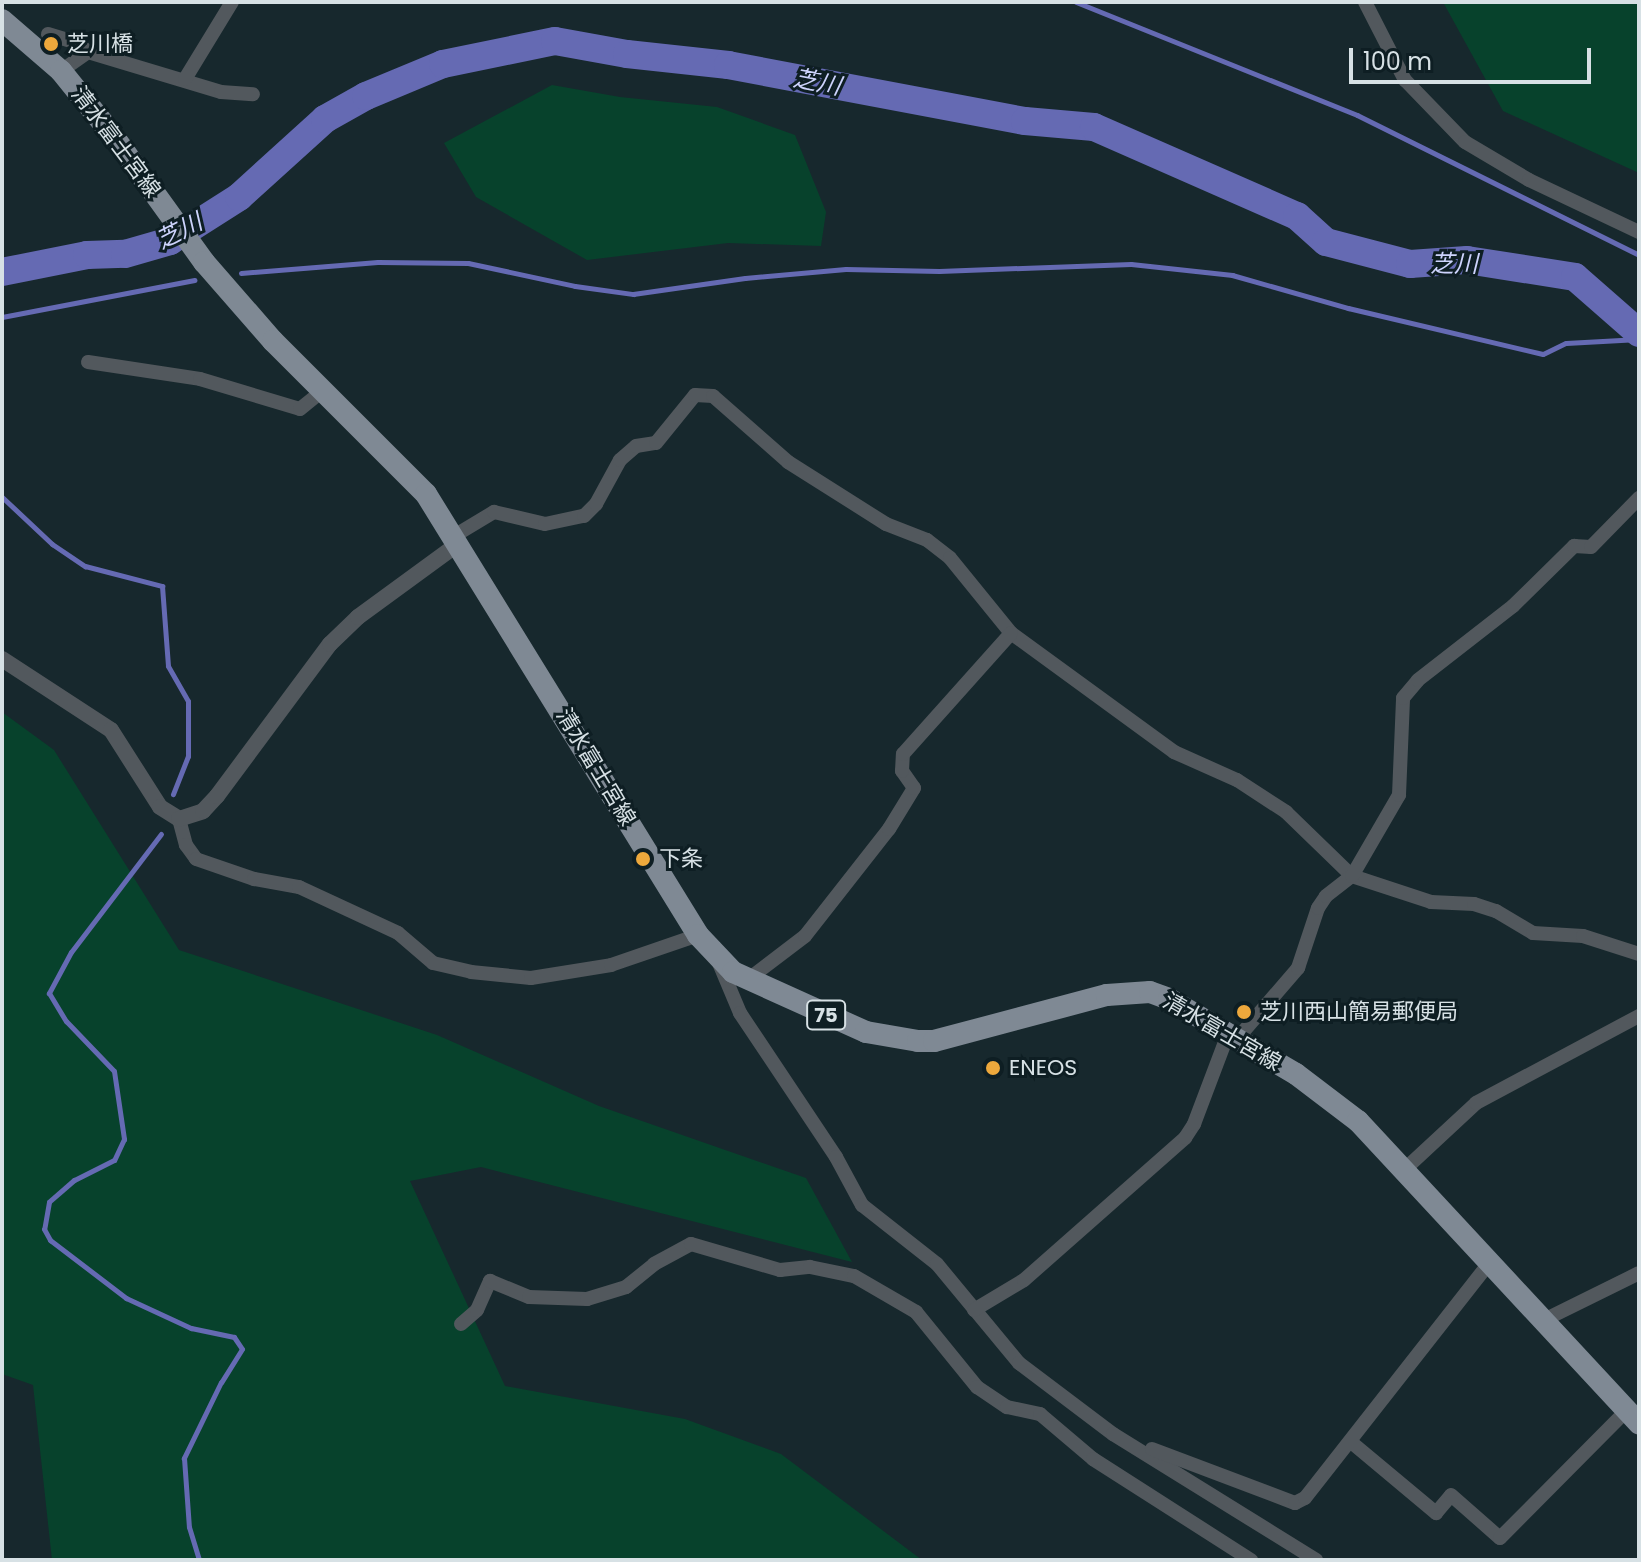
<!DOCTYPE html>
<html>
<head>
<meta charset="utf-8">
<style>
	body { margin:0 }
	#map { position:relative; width:1641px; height:1562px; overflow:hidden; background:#17282d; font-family:Poppins,"Noto Sans JP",sans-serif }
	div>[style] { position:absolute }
	.green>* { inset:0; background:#07422c }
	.stream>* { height:5px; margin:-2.5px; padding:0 2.5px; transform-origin:2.5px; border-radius:2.5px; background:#656ab3 }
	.river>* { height:28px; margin:-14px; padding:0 14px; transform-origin:14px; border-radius:14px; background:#656ab3 }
	.minor>* { height:14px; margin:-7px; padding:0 7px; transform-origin:7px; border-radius:7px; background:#52585d }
	.tertiary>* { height:16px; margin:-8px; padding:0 8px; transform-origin:8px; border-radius:8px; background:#52585d }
	.primary>* { height:22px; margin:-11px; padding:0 11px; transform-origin:11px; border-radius:11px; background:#7f8994 }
	.dots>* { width:22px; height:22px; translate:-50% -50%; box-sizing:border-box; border:4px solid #0e1e23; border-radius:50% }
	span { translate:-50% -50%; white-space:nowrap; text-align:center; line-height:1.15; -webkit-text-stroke:6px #0e1e23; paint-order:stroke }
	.shield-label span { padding:2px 6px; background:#0e1e23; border:2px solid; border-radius:6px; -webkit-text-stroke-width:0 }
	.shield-label { font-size:20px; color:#d7e1e5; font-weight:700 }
	.poi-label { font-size:22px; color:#d7e1e5 }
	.left { translate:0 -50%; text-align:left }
	.street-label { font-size:22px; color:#d7e1e5 }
	.water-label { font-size:24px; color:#cdd3fc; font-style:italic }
	.frame { position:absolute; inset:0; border:4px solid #d7e1e5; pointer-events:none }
	.scale { position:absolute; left:1349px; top:48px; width:242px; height:36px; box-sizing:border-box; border:4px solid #d7e1e5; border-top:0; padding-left:10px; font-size:24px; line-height:28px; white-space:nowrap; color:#d7e1e5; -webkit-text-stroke:6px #0e1e23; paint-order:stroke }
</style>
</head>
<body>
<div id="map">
	<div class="green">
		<div style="clip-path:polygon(1443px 2px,1639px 2px,1639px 173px,1503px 111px)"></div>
		<div style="clip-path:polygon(552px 85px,620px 97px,717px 107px,795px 135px,826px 212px,821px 246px,728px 243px,587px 260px,476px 197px,444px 143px)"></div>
		<div style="clip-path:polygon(2px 712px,54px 750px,179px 950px,437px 1035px,599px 1106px,806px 1178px,852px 1262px,481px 1167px,410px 1181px,505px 1386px,685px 1419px,781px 1454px,922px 1560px,52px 1560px,33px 1385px,2px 1374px)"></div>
	</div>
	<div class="stream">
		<div style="left:1076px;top:2px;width:303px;rotate:21.9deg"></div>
		<div style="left:1357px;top:115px;width:315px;rotate:26.4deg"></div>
		<div style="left:241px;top:273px;width:137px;rotate:-4.6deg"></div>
		<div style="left:378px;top:262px;width:90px;rotate:0.6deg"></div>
		<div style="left:468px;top:263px;width:109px;rotate:12.1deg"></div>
		<div style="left:575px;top:286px;width:59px;rotate:7.9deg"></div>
		<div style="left:633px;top:294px;width:113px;rotate:-8.1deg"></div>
		<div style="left:745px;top:278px;width:101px;rotate:-5.1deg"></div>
		<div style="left:846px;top:269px;width:93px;rotate:1.2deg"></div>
		<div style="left:939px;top:271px;width:192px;rotate:-2.1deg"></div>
		<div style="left:1131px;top:264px;width:102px;rotate:6.2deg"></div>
		<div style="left:1232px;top:275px;width:121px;rotate:15.9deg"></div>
		<div style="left:1348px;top:308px;width:200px;rotate:13.3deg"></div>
		<div style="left:1543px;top:354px;width:25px;rotate:-26deg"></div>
		<div style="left:1566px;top:343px;width:73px;rotate:-3.1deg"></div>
		<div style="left:2px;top:317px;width:196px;rotate:-10.9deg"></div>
		<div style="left:2px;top:497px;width:69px;rotate:43.2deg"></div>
		<div style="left:52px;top:544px;width:40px;rotate:34deg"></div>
		<div style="left:85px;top:566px;width:80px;rotate:14.6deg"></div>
		<div style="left:162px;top:586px;width:80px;rotate:85.7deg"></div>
		<div style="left:168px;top:666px;width:40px;rotate:60.3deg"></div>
		<div style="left:188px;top:701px;width:55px;rotate:90deg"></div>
		<div style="left:188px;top:756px;width:41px;rotate:111.5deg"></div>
		<div style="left:161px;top:834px;width:148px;rotate:127.3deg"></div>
		<div style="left:71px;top:952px;width:47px;rotate:118.2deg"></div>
		<div style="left:49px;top:993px;width:33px;rotate:59deg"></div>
		<div style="left:66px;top:1021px;width:69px;rotate:46.2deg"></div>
		<div style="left:114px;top:1071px;width:69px;rotate:81.6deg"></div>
		<div style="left:124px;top:1139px;width:23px;rotate:115deg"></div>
		<div style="left:114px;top:1160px;width:45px;rotate:153.4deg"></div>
		<div style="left:74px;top:1180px;width:33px;rotate:139deg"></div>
		<div style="left:49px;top:1202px;width:27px;rotate:100deg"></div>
		<div style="left:44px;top:1229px;width:13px;rotate:61deg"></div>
		<div style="left:50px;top:1240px;width:96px;rotate:37.3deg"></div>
		<div style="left:126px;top:1298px;width:72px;rotate:24.8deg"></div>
		<div style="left:191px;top:1328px;width:44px;rotate:11.8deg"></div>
		<div style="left:234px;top:1337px;width:14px;rotate:56deg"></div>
		<div style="left:242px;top:1349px;width:39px;rotate:122deg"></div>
		<div style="left:221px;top:1382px;width:85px;rotate:116deg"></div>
		<div style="left:184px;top:1458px;width:69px;rotate:85.9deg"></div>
		<div style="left:189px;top:1527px;width:34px;rotate:73deg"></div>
	</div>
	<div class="river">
		<div style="left:2px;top:272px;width:87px;rotate:-11.3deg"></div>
		<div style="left:87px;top:255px;width:38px;rotate:-2deg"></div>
		<div style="left:125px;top:254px;width:47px;rotate:-16.1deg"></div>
		<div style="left:170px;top:241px;width:82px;rotate:-32.5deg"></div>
		<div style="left:239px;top:197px;width:116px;rotate:-42.2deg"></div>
		<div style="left:325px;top:119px;width:47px;rotate:-29.3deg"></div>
		<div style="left:366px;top:96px;width:83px;rotate:-22.6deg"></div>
		<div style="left:443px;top:64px;width:114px;rotate:-11.6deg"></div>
		<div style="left:555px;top:41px;width:73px;rotate:10.2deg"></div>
		<div style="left:627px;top:54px;width:102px;rotate:6.2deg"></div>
		<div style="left:728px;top:65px;width:302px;rotate:10.7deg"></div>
		<div style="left:1025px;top:121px;width:69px;rotate:5deg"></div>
		<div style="left:1094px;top:127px;width:222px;rotate:23.7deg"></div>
		<div style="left:1297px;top:216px;width:39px;rotate:42deg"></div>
		<div style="left:1326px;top:242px;width:87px;rotate:14.7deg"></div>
		<div style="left:1410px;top:264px;width:57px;rotate:-4deg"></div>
		<div style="left:1467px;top:260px;width:109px;rotate:8.9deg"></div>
		<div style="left:1575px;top:277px;width:85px;rotate:41.2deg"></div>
	</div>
	<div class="minor">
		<div style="left:1365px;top:2px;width:88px;rotate:62.9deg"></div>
		<div style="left:1405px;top:80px;width:86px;rotate:45.9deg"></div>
		<div style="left:1465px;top:142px;width:74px;rotate:30.7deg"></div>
		<div style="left:1529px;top:180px;width:122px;rotate:25.3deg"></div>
		<div style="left:48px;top:34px;width:30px;rotate:17deg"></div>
		<div style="left:77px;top:43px;width:14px;rotate:39deg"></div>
		<div style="left:61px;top:71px;width:33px;rotate:-35deg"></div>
		<div style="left:88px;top:52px;width:139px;rotate:16.7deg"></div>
		<div style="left:221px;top:92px;width:32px;rotate:4deg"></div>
		<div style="left:185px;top:79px;width:90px;rotate:-58.6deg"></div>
		<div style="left:88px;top:362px;width:113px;rotate:8.6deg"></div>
		<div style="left:200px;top:379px;width:104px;rotate:16.7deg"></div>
		<div style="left:300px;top:409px;width:28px;rotate:-39deg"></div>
		<div style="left:454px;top:536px;width:47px;rotate:-31deg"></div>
		<div style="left:494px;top:512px;width:52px;rotate:13.2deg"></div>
		<div style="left:545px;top:524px;width:40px;rotate:-12deg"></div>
		<div style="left:584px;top:516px;width:17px;rotate:-45deg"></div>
		<div style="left:596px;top:504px;width:50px;rotate:-61.4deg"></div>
		<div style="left:620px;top:460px;width:21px;rotate:-41deg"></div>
		<div style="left:636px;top:446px;width:20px;rotate:-9deg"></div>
		<div style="left:656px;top:443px;width:62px;rotate:-50.9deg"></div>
		<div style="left:695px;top:395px;width:18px;rotate:3deg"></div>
		<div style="left:713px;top:396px;width:100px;rotate:41.3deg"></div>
		<div style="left:788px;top:462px;width:116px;rotate:32.3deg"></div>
		<div style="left:886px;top:524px;width:44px;rotate:21.3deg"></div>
		<div style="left:927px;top:540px;width:29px;rotate:38deg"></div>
		<div style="left:950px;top:558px;width:97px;rotate:50.9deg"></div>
		<div style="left:1011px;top:633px;width:202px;rotate:36.1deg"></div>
		<div style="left:1174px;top:752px;width:69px;rotate:24deg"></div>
		<div style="left:1237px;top:780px;width:59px;rotate:33.1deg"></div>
		<div style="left:1286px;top:812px;width:92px;rotate:44.1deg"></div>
		<div style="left:1352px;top:876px;width:83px;rotate:18.2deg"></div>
		<div style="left:1431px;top:902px;width:43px;rotate:2.7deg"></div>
		<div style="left:1474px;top:904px;width:23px;rotate:18deg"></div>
		<div style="left:1496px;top:911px;width:43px;rotate:30.7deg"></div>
		<div style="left:1533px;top:933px;width:50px;rotate:3.4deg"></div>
		<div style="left:1583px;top:936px;width:59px;rotate:17.8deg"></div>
		<div style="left:179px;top:819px;width:27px;rotate:75deg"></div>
		<div style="left:186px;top:845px;width:17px;rotate:54deg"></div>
		<div style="left:196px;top:859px;width:61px;rotate:19deg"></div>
		<div style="left:254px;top:879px;width:46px;rotate:10.1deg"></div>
		<div style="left:299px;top:887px;width:109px;rotate:24.9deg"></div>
		<div style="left:398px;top:933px;width:46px;rotate:40.6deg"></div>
		<div style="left:433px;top:963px;width:39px;rotate:13deg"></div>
		<div style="left:471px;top:972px;width:60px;rotate:5.7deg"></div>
		<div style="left:531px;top:978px;width:81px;rotate:-9.2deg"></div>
		<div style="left:611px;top:965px;width:92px;rotate:-19deg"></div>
		<div style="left:719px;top:963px;width:54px;rotate:67.2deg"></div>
		<div style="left:740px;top:1013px;width:173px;rotate:56.3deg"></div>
		<div style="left:836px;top:1157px;width:55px;rotate:61.6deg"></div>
		<div style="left:862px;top:1205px;width:95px;rotate:38.2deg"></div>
		<div style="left:937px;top:1264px;width:129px;rotate:50.4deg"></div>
		<div style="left:1019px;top:1363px;width:118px;rotate:37.1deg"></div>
		<div style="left:1113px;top:1434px;width:239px;rotate:31.8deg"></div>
		<div style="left:746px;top:981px;width:74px;rotate:-37.3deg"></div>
		<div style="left:805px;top:936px;width:136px;rotate:-51.9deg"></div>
		<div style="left:889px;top:829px;width:48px;rotate:-58.6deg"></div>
		<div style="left:914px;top:788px;width:21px;rotate:-125deg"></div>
		<div style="left:902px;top:771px;width:17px;rotate:-87deg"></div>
		<div style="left:903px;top:754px;width:162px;rotate:-48.2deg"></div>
		<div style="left:1237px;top:1039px;width:94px;rotate:-49.3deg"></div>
		<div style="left:1298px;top:968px;width:63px;rotate:-71.6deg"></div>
		<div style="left:1318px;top:908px;width:14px;rotate:-56deg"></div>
		<div style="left:1326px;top:896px;width:33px;rotate:-38deg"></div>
		<div style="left:1352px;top:876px;width:94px;rotate:-59.9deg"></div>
		<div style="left:1399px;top:795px;width:97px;rotate:-87.6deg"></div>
		<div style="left:1403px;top:698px;width:23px;rotate:-50deg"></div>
		<div style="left:1418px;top:680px;width:120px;rotate:-37.9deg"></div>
		<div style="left:1513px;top:606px;width:86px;rotate:-44.5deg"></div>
		<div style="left:1574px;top:546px;width:17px;rotate:3deg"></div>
		<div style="left:1591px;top:547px;width:69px;rotate:-45.6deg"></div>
		<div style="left:1404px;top:1170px;width:98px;rotate:-42.9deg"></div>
		<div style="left:1476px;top:1103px;width:185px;rotate:-28.1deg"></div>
		<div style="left:974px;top:1310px;width:58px;rotate:-31deg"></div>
		<div style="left:1024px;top:1280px;width:215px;rotate:-41.4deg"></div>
		<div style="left:1185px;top:1138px;width:17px;rotate:-57deg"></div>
		<div style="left:1194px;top:1124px;width:96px;rotate:-69.3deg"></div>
		<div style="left:1542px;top:1321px;width:108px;rotate:-26.3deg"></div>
		<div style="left:461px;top:1324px;width:21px;rotate:-41deg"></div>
		<div style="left:477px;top:1310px;width:32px;rotate:-66deg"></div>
		<div style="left:490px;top:1281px;width:42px;rotate:22.3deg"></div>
		<div style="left:529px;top:1297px;width:58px;rotate:2deg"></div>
		<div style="left:587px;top:1299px;width:41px;rotate:-17.1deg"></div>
		<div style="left:626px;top:1287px;width:36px;rotate:-39deg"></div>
		<div style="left:654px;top:1264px;width:42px;rotate:-28.4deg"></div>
		<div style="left:691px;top:1244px;width:93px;rotate:16.3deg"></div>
		<div style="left:780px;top:1270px;width:30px;rotate:-6deg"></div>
		<div style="left:810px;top:1267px;width:45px;rotate:11.6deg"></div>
		<div style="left:854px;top:1276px;width:72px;rotate:30.1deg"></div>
		<div style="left:916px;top:1312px;width:97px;rotate:50.9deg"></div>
		<div style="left:977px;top:1387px;width:36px;rotate:34deg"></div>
		<div style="left:1007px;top:1407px;width:34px;rotate:12deg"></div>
		<div style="left:1040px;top:1414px;width:70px;rotate:40.3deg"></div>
		<div style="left:1093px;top:1459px;width:188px;rotate:32.6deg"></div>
		<div style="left:1351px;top:1442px;width:111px;rotate:39.9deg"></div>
		<div style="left:1436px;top:1513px;width:23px;rotate:-50deg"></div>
		<div style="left:1451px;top:1495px;width:65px;rotate:41.3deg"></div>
		<div style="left:1500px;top:1538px;width:177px;rotate:-45.2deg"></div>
		<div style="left:1152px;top:1449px;width:153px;rotate:20.7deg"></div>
		<div style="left:1295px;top:1503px;width:11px;rotate:-27deg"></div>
		<div style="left:1305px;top:1498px;width:298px;rotate:-51.9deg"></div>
	</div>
	<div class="tertiary">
		<div style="left:2px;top:659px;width:130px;rotate:33.1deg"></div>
		<div style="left:111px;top:730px;width:91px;rotate:57.5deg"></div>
		<div style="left:160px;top:807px;width:22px;rotate:32deg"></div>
		<div style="left:179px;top:819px;width:25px;rotate:-18deg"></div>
		<div style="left:203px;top:811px;width:21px;rotate:-47deg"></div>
		<div style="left:217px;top:796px;width:189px;rotate:-53.4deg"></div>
		<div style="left:330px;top:644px;width:39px;rotate:-44deg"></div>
		<div style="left:358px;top:617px;width:125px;rotate:-36.2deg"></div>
	</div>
	<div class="primary">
		<div style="left:2px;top:20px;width:78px;rotate:40.8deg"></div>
		<div style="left:61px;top:71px;width:80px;rotate:51.1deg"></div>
		<div style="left:111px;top:133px;width:159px;rotate:54.2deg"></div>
		<div style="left:204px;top:262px;width:105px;rotate:48.9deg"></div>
		<div style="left:273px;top:341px;width:216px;rotate:45deg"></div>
		<div style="left:426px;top:494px;width:518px;rotate:58.33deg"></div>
		<div style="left:698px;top:935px;width:51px;rotate:46.6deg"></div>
		<div style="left:733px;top:972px;width:146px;rotate:24.3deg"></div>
		<div style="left:866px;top:1032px;width:53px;rotate:9.8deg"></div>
		<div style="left:918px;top:1041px;width:16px"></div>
		<div style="left:934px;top:1041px;width:179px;rotate:-14.9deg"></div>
		<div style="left:1107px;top:995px;width:43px;rotate:-4deg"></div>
		<div style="left:1150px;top:992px;width:20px;rotate:20deg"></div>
		<div style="left:1169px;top:999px;width:147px;rotate:30.6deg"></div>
		<div style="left:1296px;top:1074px;width:78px;rotate:37.2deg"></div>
		<div style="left:1358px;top:1121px;width:413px;rotate:47.1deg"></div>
	</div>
	<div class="dots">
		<div style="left:51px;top:44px;background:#eda83c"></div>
		<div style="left:643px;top:859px;background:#eda83c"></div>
		<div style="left:1244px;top:1012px;background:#eda83c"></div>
		<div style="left:993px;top:1068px;background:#eda83c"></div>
	</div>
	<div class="shield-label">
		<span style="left:826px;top:1015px">75</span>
	</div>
	<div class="poi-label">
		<span class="left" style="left:67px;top:44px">芝川橋</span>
		<span class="left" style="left:659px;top:859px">下条</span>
		<span class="left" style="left:1260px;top:1012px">芝川西山簡易郵便局</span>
		<span class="left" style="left:1009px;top:1068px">ENEOS</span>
	</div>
	<div class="street-label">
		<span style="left:116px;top:142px;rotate:53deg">清水富士宮線</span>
		<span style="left:596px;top:767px;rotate:59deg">清水富士宮線</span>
		<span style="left:1222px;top:1032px;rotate:30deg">清水富士宮線</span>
	</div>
	<div class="water-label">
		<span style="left:817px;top:82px;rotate:11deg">芝川</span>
		<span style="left:179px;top:231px;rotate:-27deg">芝川</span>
		<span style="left:1454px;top:264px">芝川</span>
	</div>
	<div class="frame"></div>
	<div class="scale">100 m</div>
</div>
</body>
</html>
